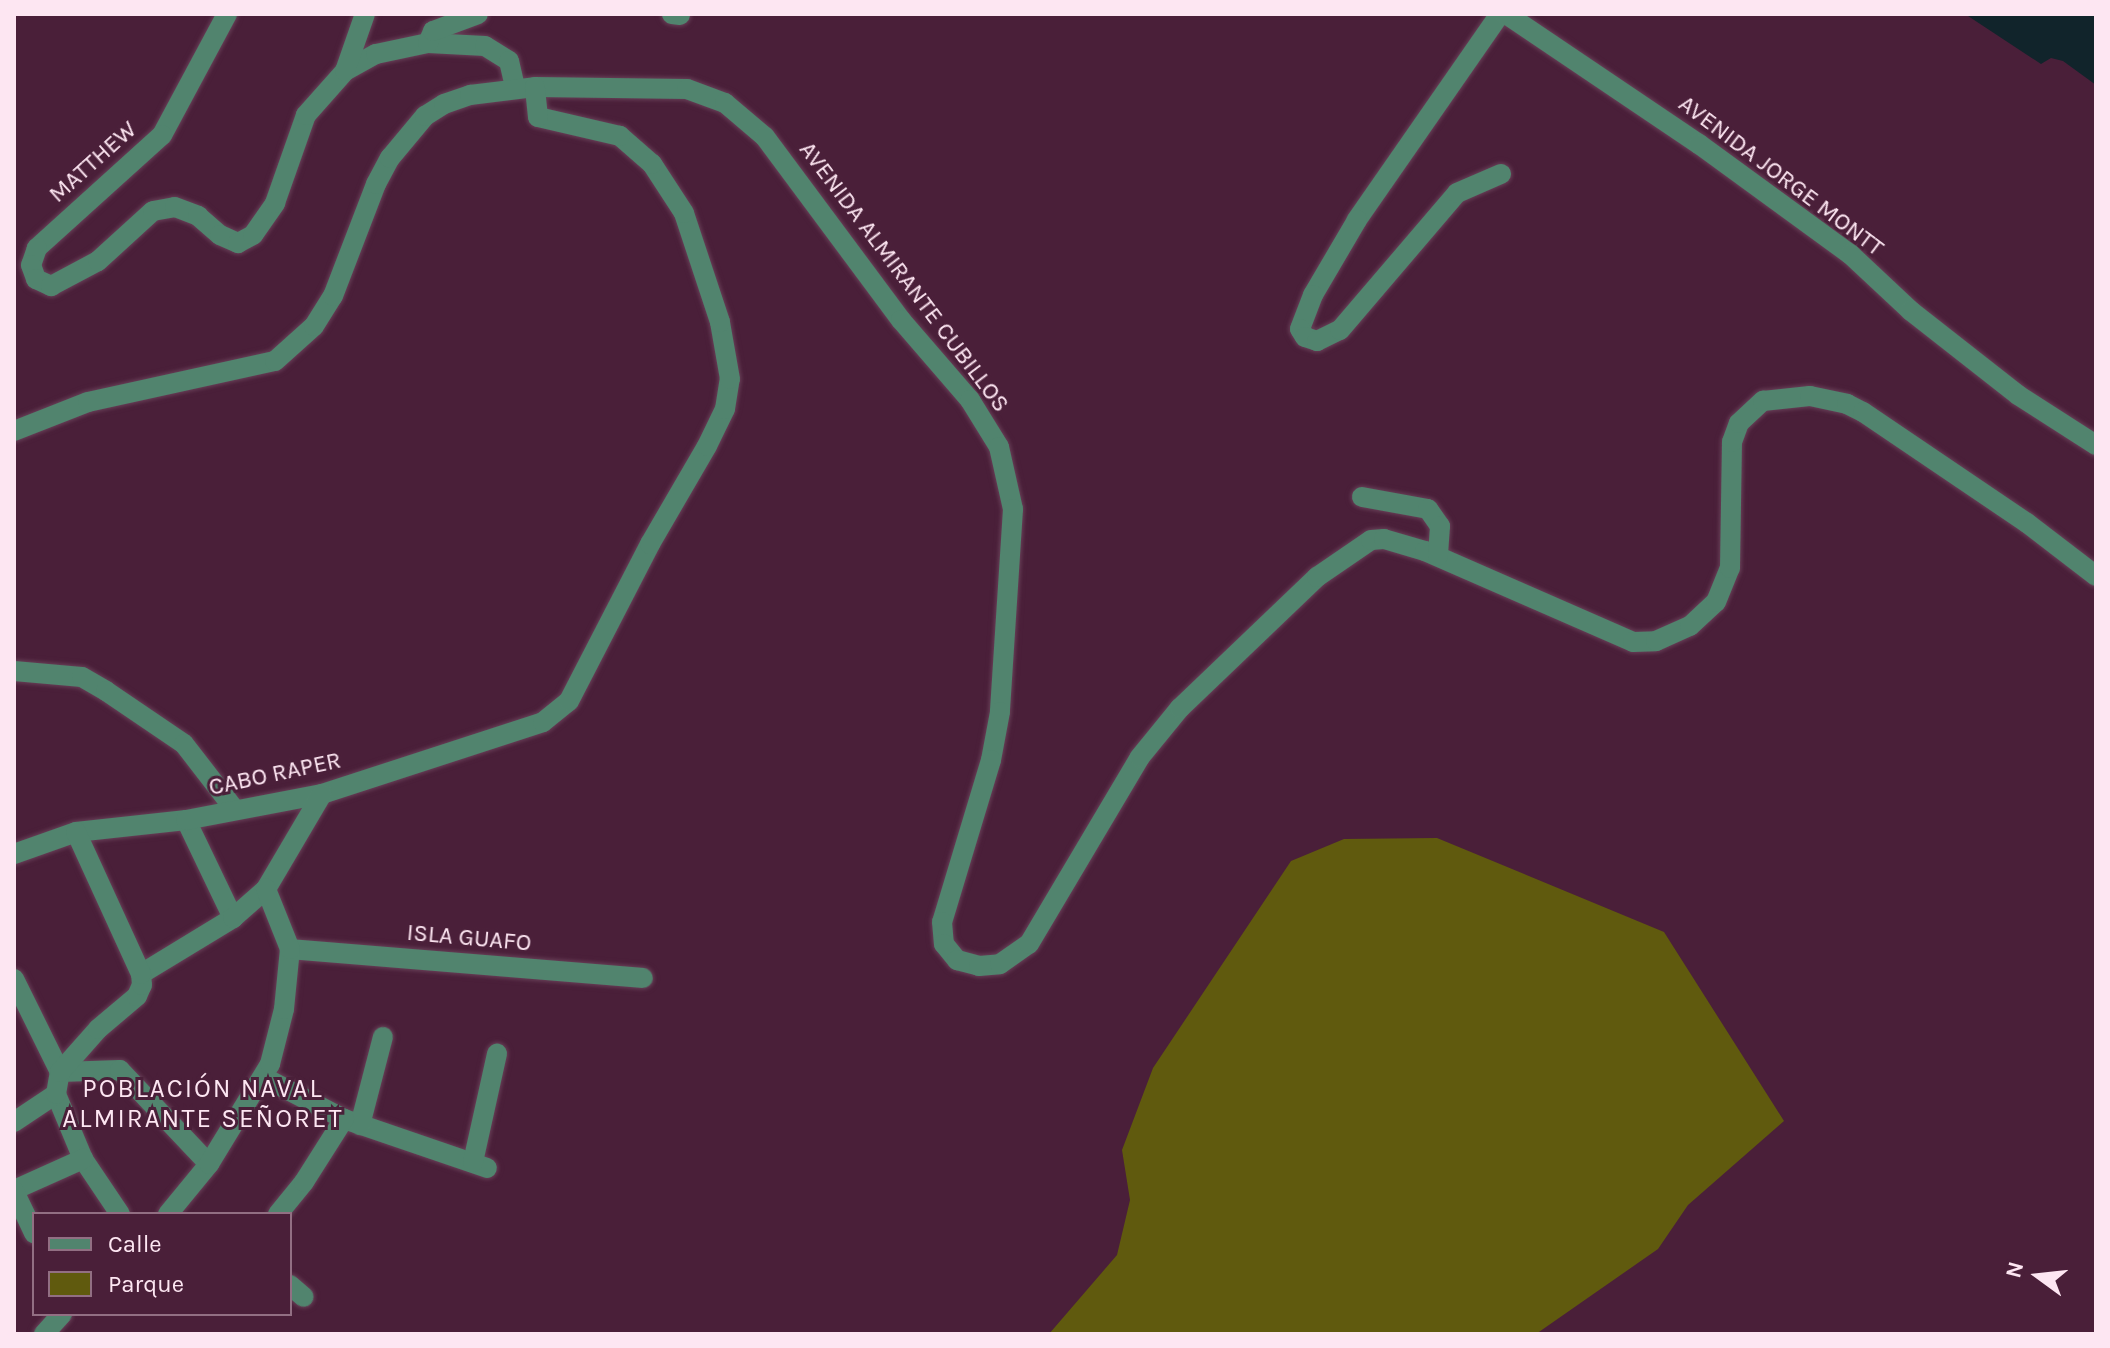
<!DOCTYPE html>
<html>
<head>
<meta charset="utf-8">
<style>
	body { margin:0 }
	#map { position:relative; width:2110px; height:1348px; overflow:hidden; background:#4a1f39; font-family:Karla,sans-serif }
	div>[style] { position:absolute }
	.green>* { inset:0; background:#605a0e }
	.water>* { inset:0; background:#11242b }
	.roads { filter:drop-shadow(0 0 2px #673f57) drop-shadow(0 0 2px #673f57) }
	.minor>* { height:20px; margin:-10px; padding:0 10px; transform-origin:10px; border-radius:10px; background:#51846e }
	span { translate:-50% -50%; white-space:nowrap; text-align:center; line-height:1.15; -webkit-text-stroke:6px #4a1f39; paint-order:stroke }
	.street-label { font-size:24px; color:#fde6f2 }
	.neighbourhood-label { font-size:26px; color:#fde6f2; letter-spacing:2px }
	.frame { position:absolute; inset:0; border:16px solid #fde6f2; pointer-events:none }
	.legend { position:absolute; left:32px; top:1212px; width:260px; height:104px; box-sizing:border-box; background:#4a1f39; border:2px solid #926f83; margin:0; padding:10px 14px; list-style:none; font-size:24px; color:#fde6f2 }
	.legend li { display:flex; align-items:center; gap:16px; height:40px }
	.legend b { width:40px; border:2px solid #926f83 }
	.north { position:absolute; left:1998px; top:1236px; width:80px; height:80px; -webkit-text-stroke:6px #4a1f39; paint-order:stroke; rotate:285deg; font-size:22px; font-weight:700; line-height:32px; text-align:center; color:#fde6f2 }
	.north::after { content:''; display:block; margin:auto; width:28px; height:36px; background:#fde6f2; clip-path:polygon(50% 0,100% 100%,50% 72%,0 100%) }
</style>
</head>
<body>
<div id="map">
	<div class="green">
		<div style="clip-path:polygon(1437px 838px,1664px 932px,1784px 1121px,1688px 1205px,1658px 1249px,1536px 1334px,1049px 1334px,1117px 1255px,1130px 1200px,1122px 1150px,1153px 1068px,1291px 861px,1344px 839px)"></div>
	</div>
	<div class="water">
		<div style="clip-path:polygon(1965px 14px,2096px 14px,2096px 85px,2063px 61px,2051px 58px,2041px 64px)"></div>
	</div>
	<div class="roads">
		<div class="minor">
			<div style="left:227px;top:14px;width:137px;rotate:118.2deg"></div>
			<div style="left:162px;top:135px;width:169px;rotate:137.9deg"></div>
			<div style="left:37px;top:248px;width:18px;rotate:109deg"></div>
			<div style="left:31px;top:265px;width:15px;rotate:70deg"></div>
			<div style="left:36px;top:279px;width:17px;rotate:25deg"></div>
			<div style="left:51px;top:286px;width:53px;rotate:-28deg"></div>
			<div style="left:98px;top:261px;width:74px;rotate:-42.3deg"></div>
			<div style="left:153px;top:211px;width:22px;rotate:-10deg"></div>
			<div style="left:175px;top:207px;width:25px;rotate:21deg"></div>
			<div style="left:198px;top:216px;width:29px;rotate:41deg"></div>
			<div style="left:220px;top:235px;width:20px;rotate:24deg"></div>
			<div style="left:238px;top:243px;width:17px;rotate:-28deg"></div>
			<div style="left:253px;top:235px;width:39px;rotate:-55deg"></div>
			<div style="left:275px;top:203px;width:93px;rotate:-70.6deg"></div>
			<div style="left:306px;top:115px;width:59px;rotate:-48.4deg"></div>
			<div style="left:345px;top:71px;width:35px;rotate:-29deg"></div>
			<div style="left:376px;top:54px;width:53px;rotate:-11.9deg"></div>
			<div style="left:428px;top:43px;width:57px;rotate:3deg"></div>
			<div style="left:485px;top:46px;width:28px;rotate:32deg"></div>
			<div style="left:509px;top:61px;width:28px;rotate:77deg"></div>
			<div style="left:672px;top:14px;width:8px;rotate:7deg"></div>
			<div style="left:1500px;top:14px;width:251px;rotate:124.8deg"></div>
			<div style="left:1357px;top:220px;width:87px;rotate:120.4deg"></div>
			<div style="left:1313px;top:295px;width:36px;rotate:111deg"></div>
			<div style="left:1300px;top:329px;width:9px;rotate:58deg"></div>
			<div style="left:1305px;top:337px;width:13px;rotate:18deg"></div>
			<div style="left:1317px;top:341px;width:25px;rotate:-26deg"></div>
			<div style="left:1340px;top:330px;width:180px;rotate:-49.5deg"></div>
			<div style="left:1457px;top:193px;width:48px;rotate:-23.4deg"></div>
			<div style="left:1506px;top:14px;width:233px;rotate:34deg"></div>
			<div style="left:1699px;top:144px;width:187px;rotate:36.1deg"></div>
			<div style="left:1850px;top:254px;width:83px;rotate:43.1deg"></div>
			<div style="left:1911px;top:311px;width:136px;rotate:38.1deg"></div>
			<div style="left:2018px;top:395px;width:93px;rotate:32.7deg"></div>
			<div style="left:428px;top:43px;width:13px;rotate:-67deg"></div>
			<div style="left:433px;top:31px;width:48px;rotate:-20.7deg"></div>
			<div style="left:345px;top:71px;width:60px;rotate:-70.7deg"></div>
			<div style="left:14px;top:431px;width:79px;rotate:-21.4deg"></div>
			<div style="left:88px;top:402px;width:191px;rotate:-12.4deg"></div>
			<div style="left:275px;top:361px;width:52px;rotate:-41.9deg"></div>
			<div style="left:314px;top:326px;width:36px;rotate:-58deg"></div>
			<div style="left:333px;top:296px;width:120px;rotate:-69deg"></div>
			<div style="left:376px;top:184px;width:30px;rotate:-62deg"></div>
			<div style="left:390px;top:158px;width:55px;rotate:-50.2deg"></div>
			<div style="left:425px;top:116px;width:22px;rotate:-32deg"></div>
			<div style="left:444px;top:104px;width:28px;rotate:-19deg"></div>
			<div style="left:470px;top:95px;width:65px;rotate:-7deg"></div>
			<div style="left:535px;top:87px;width:152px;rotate:0.8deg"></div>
			<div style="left:687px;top:89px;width:40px;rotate:20.2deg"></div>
			<div style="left:725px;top:103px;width:52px;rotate:40.4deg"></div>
			<div style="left:765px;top:137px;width:228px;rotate:53.4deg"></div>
			<div style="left:901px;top:320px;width:106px;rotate:49.2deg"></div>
			<div style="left:970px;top:400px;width:55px;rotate:58.3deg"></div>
			<div style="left:999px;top:447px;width:64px;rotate:77.3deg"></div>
			<div style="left:1013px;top:509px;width:203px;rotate:93.7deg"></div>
			<div style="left:1000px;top:712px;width:49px;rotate:100.6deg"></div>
			<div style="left:991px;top:760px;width:169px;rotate:106.8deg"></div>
			<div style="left:942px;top:922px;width:22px;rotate:85deg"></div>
			<div style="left:944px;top:944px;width:21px;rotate:51deg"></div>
			<div style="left:957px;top:960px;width:23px;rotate:15deg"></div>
			<div style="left:979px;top:966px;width:21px;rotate:-5deg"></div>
			<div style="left:1000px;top:964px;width:35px;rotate:-35deg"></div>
			<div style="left:1029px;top:944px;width:217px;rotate:-59.3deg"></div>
			<div style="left:1140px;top:757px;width:63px;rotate:-50.8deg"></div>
			<div style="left:1180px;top:708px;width:190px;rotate:-43.7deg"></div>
			<div style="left:1317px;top:577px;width:65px;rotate:-34.4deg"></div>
			<div style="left:1371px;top:540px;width:13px;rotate:-4deg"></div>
			<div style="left:1384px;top:539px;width:43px;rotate:16.3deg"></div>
			<div style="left:1425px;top:551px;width:227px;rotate:23.6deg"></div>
			<div style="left:1633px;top:642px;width:23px;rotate:-2deg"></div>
			<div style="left:1656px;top:641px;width:37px;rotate:-24deg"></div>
			<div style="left:1690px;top:626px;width:35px;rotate:-43deg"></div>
			<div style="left:1716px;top:602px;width:37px;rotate:-68deg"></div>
			<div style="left:1730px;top:568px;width:126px;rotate:-89.1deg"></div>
			<div style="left:1732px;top:442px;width:20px;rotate:-70deg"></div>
			<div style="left:1739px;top:423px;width:33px;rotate:-43deg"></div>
			<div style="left:1763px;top:401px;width:47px;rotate:-6.1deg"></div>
			<div style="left:1810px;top:396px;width:38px;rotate:12deg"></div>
			<div style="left:1847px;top:404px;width:18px;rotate:27deg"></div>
			<div style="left:1863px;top:412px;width:198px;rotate:34.1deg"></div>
			<div style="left:2027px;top:523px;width:87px;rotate:37.5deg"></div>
			<div style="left:1362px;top:497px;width:67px;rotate:10.3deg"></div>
			<div style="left:1428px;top:509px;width:21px;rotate:55deg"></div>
			<div style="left:1440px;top:526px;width:30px;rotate:94deg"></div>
			<div style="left:14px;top:671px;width:68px;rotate:5deg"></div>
			<div style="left:82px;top:677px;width:28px;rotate:30deg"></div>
			<div style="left:106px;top:691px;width:94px;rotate:34.2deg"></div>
			<div style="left:184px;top:744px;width:83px;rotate:52.3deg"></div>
			<div style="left:186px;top:820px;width:109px;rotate:64.4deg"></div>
			<div style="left:14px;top:854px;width:66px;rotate:-19.5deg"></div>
			<div style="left:76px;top:832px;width:111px;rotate:-6.2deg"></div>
			<div style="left:186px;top:820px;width:138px;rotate:-10.8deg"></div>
			<div style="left:322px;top:794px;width:232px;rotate:-18deg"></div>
			<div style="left:543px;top:722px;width:33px;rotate:-39deg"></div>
			<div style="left:569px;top:701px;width:177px;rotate:-62.7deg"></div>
			<div style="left:650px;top:544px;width:113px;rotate:-59.8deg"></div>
			<div style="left:707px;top:446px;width:41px;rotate:-64.1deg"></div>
			<div style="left:725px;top:409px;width:30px;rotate:-81deg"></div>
			<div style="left:730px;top:379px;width:58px;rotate:-100deg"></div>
			<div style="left:720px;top:322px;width:115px;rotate:-108.3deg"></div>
			<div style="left:684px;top:213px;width:59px;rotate:-123.1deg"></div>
			<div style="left:652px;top:164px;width:43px;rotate:-138.8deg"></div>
			<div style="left:620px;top:136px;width:84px;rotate:-167deg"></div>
			<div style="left:538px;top:117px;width:30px;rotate:-96deg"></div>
			<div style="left:290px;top:949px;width:354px;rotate:4.7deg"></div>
			<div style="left:141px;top:974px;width:108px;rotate:-31.3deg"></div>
			<div style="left:233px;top:918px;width:44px;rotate:-41.3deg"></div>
			<div style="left:266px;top:889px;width:110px;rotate:-59.5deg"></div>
			<div style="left:14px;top:979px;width:104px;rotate:63.7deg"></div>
			<div style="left:60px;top:1072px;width:60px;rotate:-1.9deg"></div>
			<div style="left:120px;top:1070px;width:129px;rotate:46.6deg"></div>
			<div style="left:263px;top:1077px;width:91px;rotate:27.4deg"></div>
			<div style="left:344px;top:1119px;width:151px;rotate:18.9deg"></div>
			<div style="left:56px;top:1094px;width:70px;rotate:67.4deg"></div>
			<div style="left:83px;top:1159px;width:66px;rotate:56.1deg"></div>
			<div style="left:14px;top:1122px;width:50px;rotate:-33.7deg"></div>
			<div style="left:56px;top:1094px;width:22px;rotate:-80deg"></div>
			<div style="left:60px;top:1072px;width:57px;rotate:-48.5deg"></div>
			<div style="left:98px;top:1029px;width:51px;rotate:-40.2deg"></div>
			<div style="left:137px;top:996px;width:12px;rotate:-66deg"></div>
			<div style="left:142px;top:985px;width:11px;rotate:-95deg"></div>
			<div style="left:141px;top:974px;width:156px;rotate:-114.6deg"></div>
			<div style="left:360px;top:1125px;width:91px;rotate:-75.4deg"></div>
			<div style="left:473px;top:1162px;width:111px;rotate:-77.5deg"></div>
			<div style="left:14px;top:1190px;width:76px;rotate:-24.2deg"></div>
			<div style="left:14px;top:1191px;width:47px;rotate:64.5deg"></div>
			<div style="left:168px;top:1214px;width:65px;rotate:-50.6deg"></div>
			<div style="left:209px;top:1164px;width:117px;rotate:-58.6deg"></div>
			<div style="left:270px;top:1064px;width:57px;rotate:-75.7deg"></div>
			<div style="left:284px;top:1009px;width:60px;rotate:-84.3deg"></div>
			<div style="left:290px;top:949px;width:65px;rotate:-111.8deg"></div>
			<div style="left:278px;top:1214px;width:41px;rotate:-50.9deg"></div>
			<div style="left:304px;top:1182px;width:75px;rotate:-57.6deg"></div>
			<div style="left:290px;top:1285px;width:18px;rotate:41deg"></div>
			<div style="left:44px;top:1334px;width:27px;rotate:-48deg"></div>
		</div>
	</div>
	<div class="street-label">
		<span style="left:93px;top:162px;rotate:-42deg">MATTHEW</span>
		<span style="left:1781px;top:176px;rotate:37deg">AVENIDA JORGE MONTT</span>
		<span style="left:904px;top:277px;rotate:53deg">AVENIDA ALMIRANTE CUBILLOS</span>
		<span style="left:275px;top:774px;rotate:-12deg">CABO RAPER</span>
		<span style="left:469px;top:938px;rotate:5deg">ISLA GUAFO</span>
	</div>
	<div class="neighbourhood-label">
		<span style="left:203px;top:1104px">POBLACIÓN NAVAL<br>ALMIRANTE SEÑORET</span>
	</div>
	<div class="frame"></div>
	<ul class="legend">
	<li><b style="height:10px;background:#51846e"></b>Calle</li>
	<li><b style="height:22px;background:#605a0e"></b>Parque</li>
	</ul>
	<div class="north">N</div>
</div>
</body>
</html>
